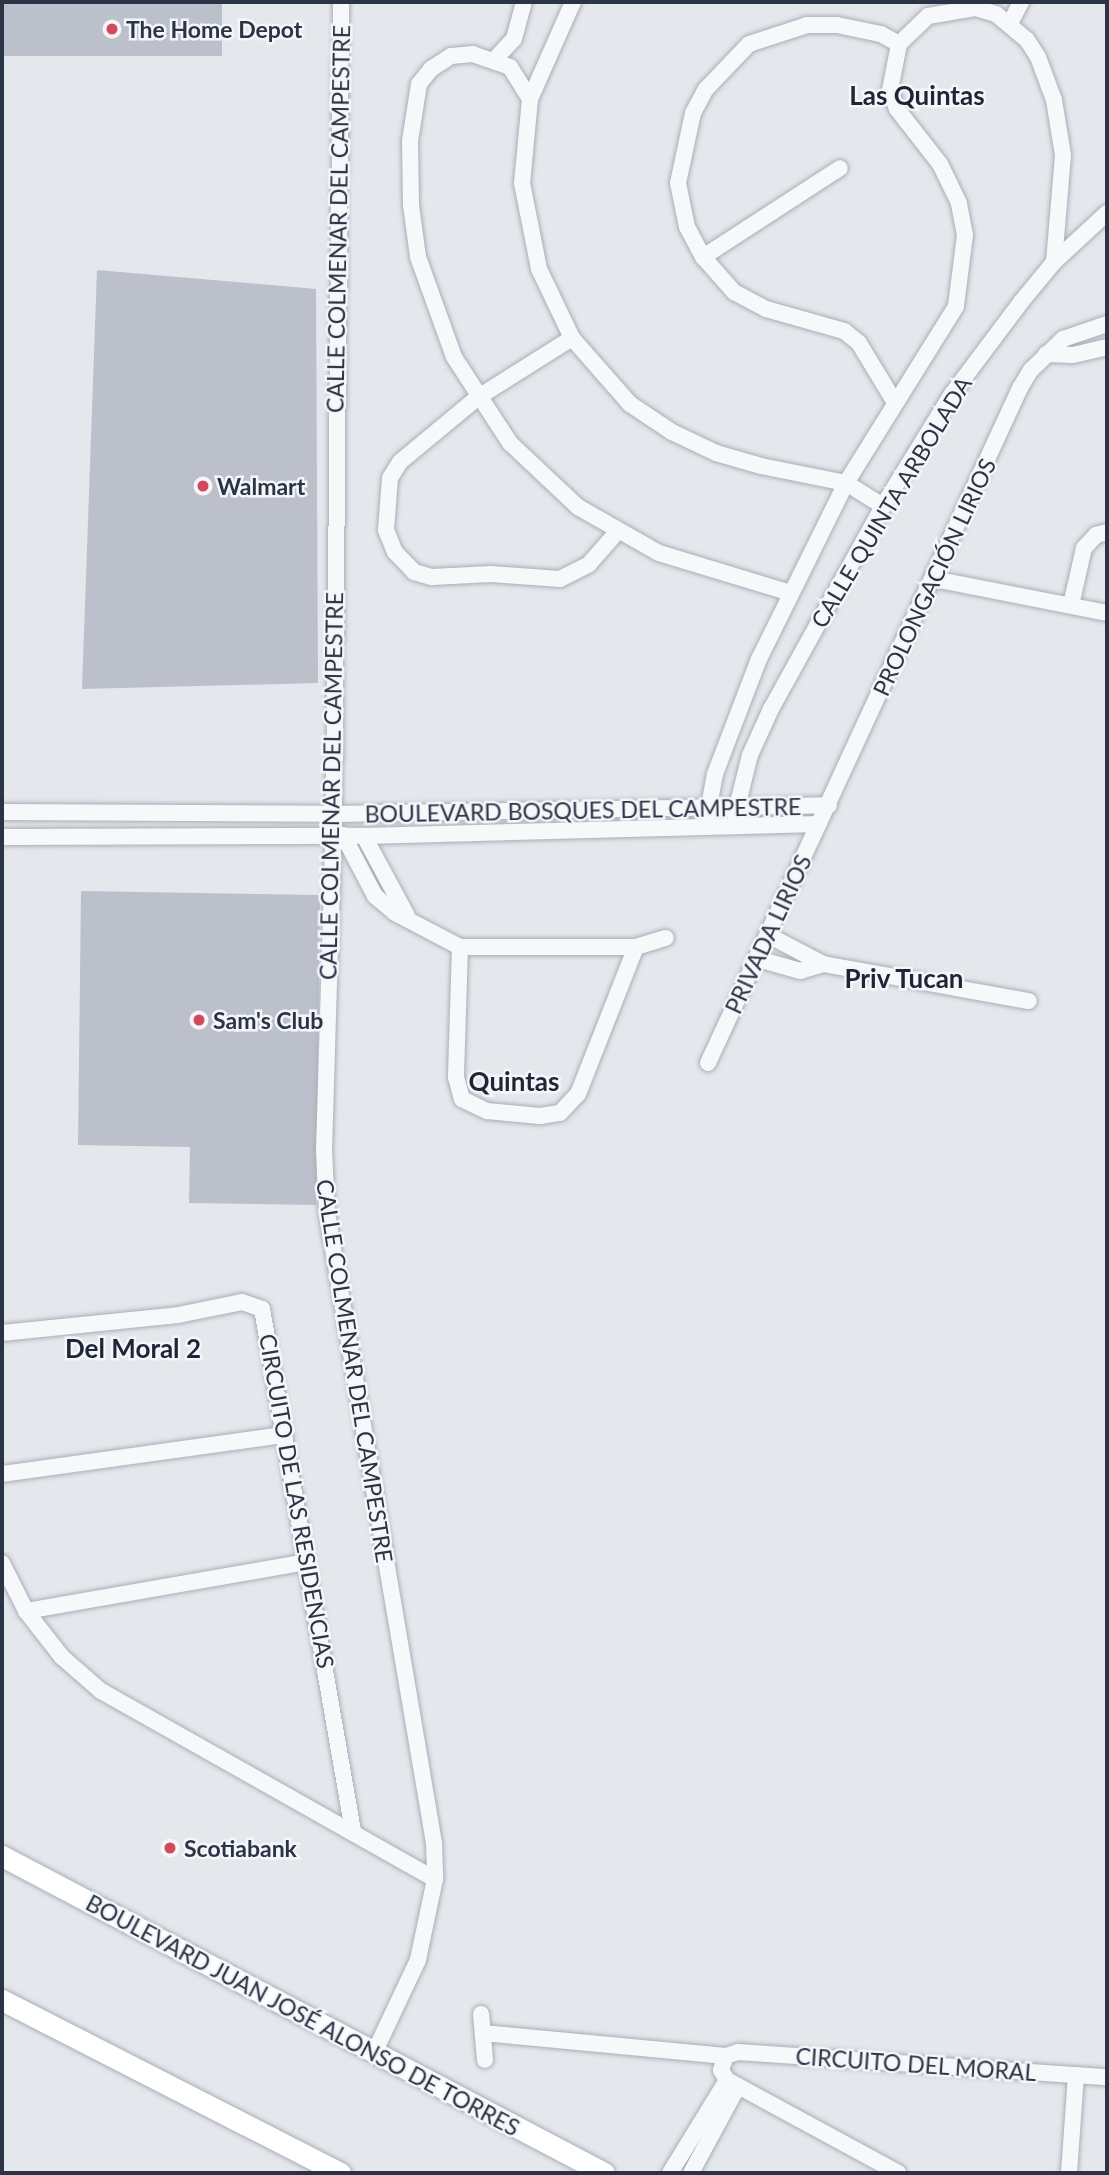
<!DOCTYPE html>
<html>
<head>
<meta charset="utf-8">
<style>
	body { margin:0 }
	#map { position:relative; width:1109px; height:2175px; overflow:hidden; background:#e4e7ec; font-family:Lato,sans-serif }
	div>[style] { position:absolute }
	.building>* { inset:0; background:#bbc0ca }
	.roads { filter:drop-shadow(0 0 2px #a9aeb7) drop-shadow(0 0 2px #a9aeb7) }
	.minor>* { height:16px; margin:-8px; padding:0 8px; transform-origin:8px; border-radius:8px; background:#f7f8fa }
	.major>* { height:21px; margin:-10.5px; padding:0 10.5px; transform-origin:10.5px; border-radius:10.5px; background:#fff }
	.dots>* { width:19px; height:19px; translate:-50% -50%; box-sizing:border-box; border:4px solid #f4f6f9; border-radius:50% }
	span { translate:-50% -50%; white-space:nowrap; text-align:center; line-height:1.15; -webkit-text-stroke:5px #f4f6f9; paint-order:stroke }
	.poi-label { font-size:23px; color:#2b3445; font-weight:700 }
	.left { translate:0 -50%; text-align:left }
	.street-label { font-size:23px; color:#2b3445 }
	.quarter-label { font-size:26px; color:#1d2536; font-weight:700 }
	.frame { position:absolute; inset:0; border:4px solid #2b3445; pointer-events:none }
</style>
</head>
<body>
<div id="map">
	<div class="building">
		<div style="clip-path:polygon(2px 2px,222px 2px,222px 56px,2px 56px)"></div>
		<div style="clip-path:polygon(97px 270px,316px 289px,318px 683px,82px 689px)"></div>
		<div style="clip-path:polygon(81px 891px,320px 895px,316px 1205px,189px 1203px,190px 1147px,78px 1145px)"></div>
	</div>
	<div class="roads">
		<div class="minor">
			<div style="left:341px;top:2px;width:812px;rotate:90.49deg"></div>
			<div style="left:334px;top:814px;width:336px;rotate:91.7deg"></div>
			<div style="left:324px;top:1150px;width:63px;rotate:87.3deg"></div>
			<div style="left:327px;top:1213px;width:639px;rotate:80.36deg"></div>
			<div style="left:434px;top:1843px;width:36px;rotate:88deg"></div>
			<div style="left:435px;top:1879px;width:83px;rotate:101.9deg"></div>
			<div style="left:418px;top:1960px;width:103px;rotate:115.3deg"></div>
			<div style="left:573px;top:2px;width:106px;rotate:113.9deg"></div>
			<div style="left:530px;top:99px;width:84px;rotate:95.4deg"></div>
			<div style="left:522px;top:183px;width:88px;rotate:78.8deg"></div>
			<div style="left:539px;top:269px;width:76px;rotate:64.4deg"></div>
			<div style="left:572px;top:338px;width:88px;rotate:48.7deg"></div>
			<div style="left:630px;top:404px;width:50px;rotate:33.7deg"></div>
			<div style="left:672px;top:432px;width:49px;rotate:25.5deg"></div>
			<div style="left:716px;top:453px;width:47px;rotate:16.1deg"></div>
			<div style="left:761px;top:466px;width:87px;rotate:11.3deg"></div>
			<div style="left:846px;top:483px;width:44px;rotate:31.9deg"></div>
			<div style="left:1010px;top:23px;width:24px;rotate:-62deg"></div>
			<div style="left:496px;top:58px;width:26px;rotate:-47deg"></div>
			<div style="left:514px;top:39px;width:38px;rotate:-75deg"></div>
			<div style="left:530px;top:99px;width:38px;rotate:-122deg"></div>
			<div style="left:510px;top:67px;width:39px;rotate:-161deg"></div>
			<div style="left:473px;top:54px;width:22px;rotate:175deg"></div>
			<div style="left:451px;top:56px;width:24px;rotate:147deg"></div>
			<div style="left:431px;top:69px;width:19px;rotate:129deg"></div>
			<div style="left:419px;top:84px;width:58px;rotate:99deg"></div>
			<div style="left:410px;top:141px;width:64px;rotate:89.1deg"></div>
			<div style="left:411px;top:205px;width:52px;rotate:82.3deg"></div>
			<div style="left:418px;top:257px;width:106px;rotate:70.2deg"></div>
			<div style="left:454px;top:357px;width:103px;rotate:56.9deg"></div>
			<div style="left:510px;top:443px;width:93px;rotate:43.3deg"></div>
			<div style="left:578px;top:507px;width:93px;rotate:29.6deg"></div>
			<div style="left:659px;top:553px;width:138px;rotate:16.9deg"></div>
			<div style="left:703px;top:257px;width:163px;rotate:-33deg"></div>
			<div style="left:572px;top:338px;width:112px;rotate:147.7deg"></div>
			<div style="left:477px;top:398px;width:100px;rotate:140.3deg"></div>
			<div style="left:400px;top:462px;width:19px;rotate:122deg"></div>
			<div style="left:390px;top:478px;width:52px;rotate:94.4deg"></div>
			<div style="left:386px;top:530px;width:24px;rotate:68deg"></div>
			<div style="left:395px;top:552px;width:28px;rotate:46deg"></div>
			<div style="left:414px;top:572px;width:19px;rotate:16deg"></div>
			<div style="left:432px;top:577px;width:59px;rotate:-2.9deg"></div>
			<div style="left:491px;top:574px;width:69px;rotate:4.1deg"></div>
			<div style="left:560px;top:579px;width:33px;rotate:-27deg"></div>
			<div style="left:589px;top:564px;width:43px;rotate:-48.8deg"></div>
			<div style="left:1046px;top:354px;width:27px;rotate:2deg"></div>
			<div style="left:1073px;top:355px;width:35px;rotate:-13deg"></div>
			<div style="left:894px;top:401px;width:68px;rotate:-121.1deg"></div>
			<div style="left:859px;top:343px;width:19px;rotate:-141deg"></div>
			<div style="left:844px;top:331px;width:81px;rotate:-164.2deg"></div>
			<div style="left:766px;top:309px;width:36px;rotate:-152deg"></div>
			<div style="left:734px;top:292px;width:47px;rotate:-131.5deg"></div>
			<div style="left:703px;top:257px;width:34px;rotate:-118deg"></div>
			<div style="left:687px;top:227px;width:45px;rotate:-101.6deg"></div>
			<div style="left:678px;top:183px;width:72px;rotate:-77.9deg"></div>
			<div style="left:693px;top:113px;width:27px;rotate:-62deg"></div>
			<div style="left:706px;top:89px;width:62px;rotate:-46.3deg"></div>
			<div style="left:749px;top:44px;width:61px;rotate:-18.1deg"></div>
			<div style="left:807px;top:25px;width:30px"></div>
			<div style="left:837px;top:25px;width:45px;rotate:11.6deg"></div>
			<div style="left:881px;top:34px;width:21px;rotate:29deg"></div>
			<div style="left:934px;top:579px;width:176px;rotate:11.1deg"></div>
			<div style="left:1071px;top:605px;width:58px;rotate:-77.2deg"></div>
			<div style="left:1084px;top:548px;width:18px;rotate:-47deg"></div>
			<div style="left:1096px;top:535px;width:11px;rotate:-15deg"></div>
			<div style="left:2px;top:812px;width:332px;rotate:0.3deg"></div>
			<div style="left:334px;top:814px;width:495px;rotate:-1deg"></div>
			<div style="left:735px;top:815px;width:62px;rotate:-76deg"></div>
			<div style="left:750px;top:755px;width:51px;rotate:-65.5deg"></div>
			<div style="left:771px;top:709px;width:232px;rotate:-61.1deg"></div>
			<div style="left:883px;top:506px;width:132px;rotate:-58.4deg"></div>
			<div style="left:952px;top:394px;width:115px;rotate:-53.1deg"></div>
			<div style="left:1021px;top:302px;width:52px;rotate:-50.5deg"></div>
			<div style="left:1054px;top:262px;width:72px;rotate:-42.8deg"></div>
			<div style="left:705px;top:827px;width:54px;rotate:-79.3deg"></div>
			<div style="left:715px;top:774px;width:123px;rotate:-69.1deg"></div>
			<div style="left:759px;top:659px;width:196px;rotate:-63.7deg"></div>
			<div style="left:846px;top:483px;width:208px;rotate:-58.1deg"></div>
			<div style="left:956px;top:306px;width:72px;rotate:-82.8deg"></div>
			<div style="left:965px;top:235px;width:33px;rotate:-101deg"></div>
			<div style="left:959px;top:203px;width:43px;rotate:-116deg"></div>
			<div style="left:940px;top:164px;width:70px;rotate:-128deg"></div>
			<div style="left:897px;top:109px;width:20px;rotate:-110deg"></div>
			<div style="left:890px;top:90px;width:47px;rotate:-78.9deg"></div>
			<div style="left:899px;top:44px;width:40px;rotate:-44deg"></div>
			<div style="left:928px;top:16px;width:49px;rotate:-9.5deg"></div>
			<div style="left:976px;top:8px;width:21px;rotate:17deg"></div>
			<div style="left:996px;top:14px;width:40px;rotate:40deg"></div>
			<div style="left:1027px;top:40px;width:20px;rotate:57deg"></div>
			<div style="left:1038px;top:57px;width:46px;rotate:69.6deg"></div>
			<div style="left:1054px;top:100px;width:56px;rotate:80.7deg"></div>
			<div style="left:1063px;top:155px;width:107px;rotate:94.8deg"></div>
			<div style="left:343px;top:835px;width:69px;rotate:62.3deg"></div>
			<div style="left:375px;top:896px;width:26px;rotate:40deg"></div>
			<div style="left:395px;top:913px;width:73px;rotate:27.6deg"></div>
			<div style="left:460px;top:947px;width:176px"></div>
			<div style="left:636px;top:947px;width:31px;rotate:-17deg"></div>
			<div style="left:364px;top:836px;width:91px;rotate:61.7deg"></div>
			<div style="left:2px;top:837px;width:362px;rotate:-0.2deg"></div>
			<div style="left:364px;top:836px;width:455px;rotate:-1.5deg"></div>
			<div style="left:768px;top:935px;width:62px;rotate:27.8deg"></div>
			<div style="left:823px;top:964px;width:209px;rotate:10.2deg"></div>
			<div style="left:460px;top:947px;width:130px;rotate:91.8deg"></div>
			<div style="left:456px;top:1077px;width:23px;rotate:75deg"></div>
			<div style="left:462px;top:1099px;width:28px;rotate:26deg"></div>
			<div style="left:487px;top:1111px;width:53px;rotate:5.4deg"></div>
			<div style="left:540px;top:1116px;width:20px;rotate:-9deg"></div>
			<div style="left:560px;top:1113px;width:26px;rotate:-47deg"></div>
			<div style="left:578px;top:1094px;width:158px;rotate:-68.5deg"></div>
			<div style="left:758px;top:959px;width:44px;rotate:15.9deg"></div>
			<div style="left:800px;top:971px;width:24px;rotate:-17deg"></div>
			<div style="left:708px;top:1063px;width:744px;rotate:-65.19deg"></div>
			<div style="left:1020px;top:388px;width:21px;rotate:-59deg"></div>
			<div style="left:1031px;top:370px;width:45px;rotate:-44.1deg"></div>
			<div style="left:1063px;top:339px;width:46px;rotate:-18.8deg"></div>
			<div style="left:2px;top:1333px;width:177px;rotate:-5.8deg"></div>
			<div style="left:178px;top:1315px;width:65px;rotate:-11.5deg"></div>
			<div style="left:242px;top:1302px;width:21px;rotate:19deg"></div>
			<div style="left:262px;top:1309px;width:530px;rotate:80.11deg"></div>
			<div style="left:2px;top:1474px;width:285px;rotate:-7.9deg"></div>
			<div style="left:2px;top:1563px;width:54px;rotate:63.4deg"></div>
			<div style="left:26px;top:1611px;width:58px;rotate:52deg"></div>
			<div style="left:62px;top:1657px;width:52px;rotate:41.1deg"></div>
			<div style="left:101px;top:1691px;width:383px;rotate:29.4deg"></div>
			<div style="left:26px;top:1611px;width:285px;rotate:-9.9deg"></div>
			<div style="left:481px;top:2014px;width:46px;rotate:85deg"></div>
			<div style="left:483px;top:2033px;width:244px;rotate:5.4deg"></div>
			<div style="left:726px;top:2056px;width:13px;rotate:-18deg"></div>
			<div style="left:738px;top:2052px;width:370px;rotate:3.9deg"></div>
			<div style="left:726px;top:2056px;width:15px;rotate:110deg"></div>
			<div style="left:721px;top:2070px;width:12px;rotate:59deg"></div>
			<div style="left:727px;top:2080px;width:195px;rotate:28.5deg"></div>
			<div style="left:670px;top:2173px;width:109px;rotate:-58.5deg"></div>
			<div style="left:691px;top:2173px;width:99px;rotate:-61.6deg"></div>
			<div style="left:1069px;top:2173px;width:98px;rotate:-85.9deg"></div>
		</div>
		<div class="major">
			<div style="left:2px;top:1856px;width:680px;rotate:27.77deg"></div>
			<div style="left:2px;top:2000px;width:380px;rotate:27.1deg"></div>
		</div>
	</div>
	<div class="dots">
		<div style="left:112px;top:29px;background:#d1495b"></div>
		<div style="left:203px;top:486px;background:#d1495b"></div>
		<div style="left:199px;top:1020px;background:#d1495b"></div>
		<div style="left:170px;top:1848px;background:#d1495b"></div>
	</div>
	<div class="poi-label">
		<span class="left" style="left:126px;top:29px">The Home Depot</span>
		<span class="left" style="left:217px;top:486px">Walmart</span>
		<span class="left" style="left:213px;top:1020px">Sam's Club</span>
		<span class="left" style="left:184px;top:1848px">Scotiabank</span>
	</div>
	<div class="street-label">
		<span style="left:338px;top:219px;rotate:-89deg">CALLE COLMENAR DEL CAMPESTRE</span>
		<span style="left:891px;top:502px;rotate:-59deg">CALLE QUINTA ARBOLADA</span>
		<span style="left:934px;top:577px;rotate:-65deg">PROLONGACIÓN LIRIOS</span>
		<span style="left:331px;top:786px;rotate:-89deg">CALLE COLMENAR DEL CAMPESTRE</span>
		<span style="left:583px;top:810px;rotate:-1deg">BOULEVARD BOSQUES DEL CAMPESTRE</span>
		<span style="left:768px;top:934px;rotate:-65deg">PRIVADA LIRIOS</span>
		<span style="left:355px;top:1371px;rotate:81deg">CALLE COLMENAR DEL CAMPESTRE</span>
		<span style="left:297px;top:1501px;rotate:80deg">CIRCUITO DE LAS RESIDENCIAS</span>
		<span style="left:303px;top:2015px;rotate:28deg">BOULEVARD JUAN JOSÉ ALONSO DE TORRES</span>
		<span style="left:916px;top:2064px;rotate:4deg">CIRCUITO DEL MORAL</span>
	</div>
	<div class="quarter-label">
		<span style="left:917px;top:96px">Las Quintas</span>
		<span style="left:904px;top:979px">Priv Tucan</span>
		<span style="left:514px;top:1082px">Quintas</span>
		<span style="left:133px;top:1349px">Del Moral 2</span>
	</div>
	<div class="frame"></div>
</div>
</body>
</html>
